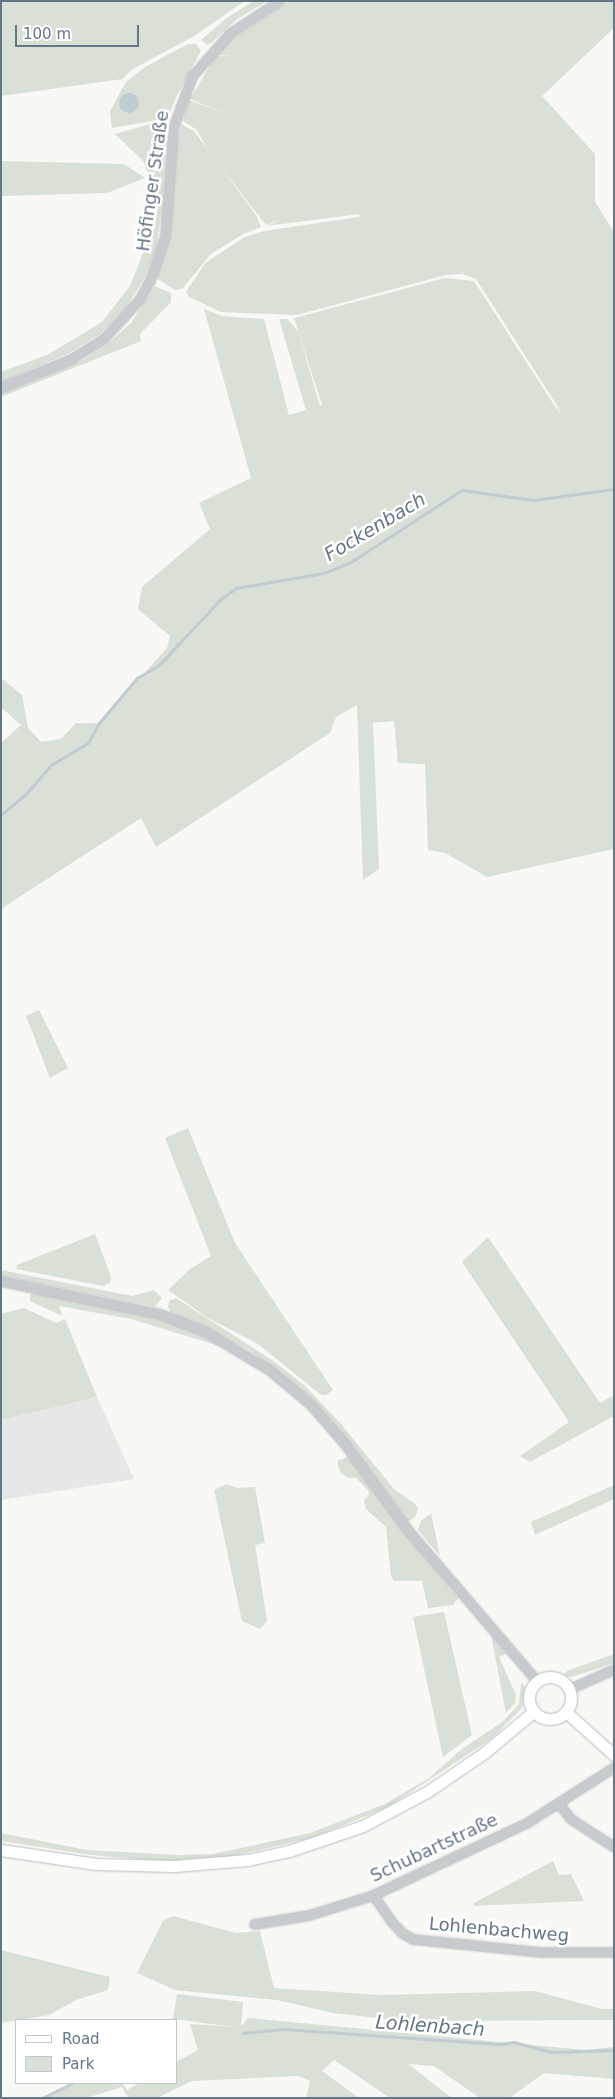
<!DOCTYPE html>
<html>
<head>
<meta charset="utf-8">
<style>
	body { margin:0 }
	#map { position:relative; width:615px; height:2099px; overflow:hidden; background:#f8f8f5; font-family:"DejaVu Sans",sans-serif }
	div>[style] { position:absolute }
	.built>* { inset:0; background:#e6e7e6 }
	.green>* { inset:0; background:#d9e0d5 }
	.water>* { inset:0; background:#c1ccd2 }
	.round { border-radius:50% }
	.stream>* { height:2.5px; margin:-1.25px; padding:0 1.25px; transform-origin:1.25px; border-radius:1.25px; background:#c1ccd2 }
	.roads { filter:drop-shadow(0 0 1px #babec2) drop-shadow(0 0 1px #babec2) }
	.minor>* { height:9px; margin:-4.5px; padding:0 4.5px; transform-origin:4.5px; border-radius:4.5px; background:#c7cbce }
	.major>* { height:11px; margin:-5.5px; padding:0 5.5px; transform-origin:5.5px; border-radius:5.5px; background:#fff }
	.major>.ring { margin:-5.5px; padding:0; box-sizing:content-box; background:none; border:11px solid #fff; border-radius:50% }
	span { translate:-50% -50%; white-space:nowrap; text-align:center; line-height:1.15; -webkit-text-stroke:5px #fff; paint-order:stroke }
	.street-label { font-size:18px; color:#647688 }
	.water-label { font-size:19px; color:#607884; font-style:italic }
	.frame { position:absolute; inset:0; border:2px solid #647688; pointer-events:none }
	.legend { position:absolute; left:15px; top:2019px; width:162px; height:65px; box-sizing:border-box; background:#fff; border:1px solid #c1c8cf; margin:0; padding:6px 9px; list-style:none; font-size:15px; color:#647688 }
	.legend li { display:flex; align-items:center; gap:10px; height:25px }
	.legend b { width:25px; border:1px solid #c1c8cf }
	.scale { position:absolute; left:15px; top:25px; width:124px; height:22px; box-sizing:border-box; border:2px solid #647688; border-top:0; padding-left:6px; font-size:15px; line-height:18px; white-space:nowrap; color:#647688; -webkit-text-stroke:4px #fff; paint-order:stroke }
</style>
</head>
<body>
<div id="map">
	<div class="built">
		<div style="clip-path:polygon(97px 1397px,134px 1479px,1px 1500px,1px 1420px)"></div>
	</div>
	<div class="green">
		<div style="clip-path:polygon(1px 1px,218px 2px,245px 1px,194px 36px,131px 70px,123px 79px,1px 96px)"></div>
		<div style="clip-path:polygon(254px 1px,267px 1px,236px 20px,211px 43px,207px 45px,201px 40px,228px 17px)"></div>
		<div style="clip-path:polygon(290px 1px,614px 1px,614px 28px,542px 96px,595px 154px,595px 202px,614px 232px,614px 849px,487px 877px,445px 853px,428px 850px,425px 764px,398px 763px,394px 721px,373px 723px,379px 869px,363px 880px,357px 705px,336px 717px,330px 733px,156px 847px,141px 818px,1px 909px,1px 743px,21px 725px,2px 708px,1px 678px,22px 695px,28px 728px,41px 742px,61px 739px,76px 723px,99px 723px,167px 648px,170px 636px,138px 609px,142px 587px,210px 529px,199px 503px,251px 478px,204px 309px,222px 316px,264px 319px,289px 415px,306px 410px,279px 319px,287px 319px,298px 331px,320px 406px,322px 405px,294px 318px,445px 278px,474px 281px,556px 408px,531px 415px,557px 408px,561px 416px,558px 407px,476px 279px,462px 274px,465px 268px,461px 274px,446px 275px,297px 315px,221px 312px,189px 297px,186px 292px,205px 263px,245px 237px,264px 231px,359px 217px,359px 214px,267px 226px,281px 219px,266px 225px,209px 152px,197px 130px,183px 121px,189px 100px,218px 111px,253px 116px,219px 111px,190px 99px,216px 56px,231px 55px,216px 55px,231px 40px)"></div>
		<div style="clip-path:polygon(188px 44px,196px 44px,201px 51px,176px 97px,168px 118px,112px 128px,110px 111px,126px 82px,145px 67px)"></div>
		<div style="clip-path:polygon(158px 122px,167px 122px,162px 208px,157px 245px,145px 277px,127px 306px,100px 334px,69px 353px,1px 382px,1px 372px,49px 354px,102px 322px,130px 286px,145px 248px,151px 222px,152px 182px,143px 161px,115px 134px)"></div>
		<div style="clip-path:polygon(181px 124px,194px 131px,256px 215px,261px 227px,243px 234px,211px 254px,182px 289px,175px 290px,156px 278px,169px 237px,175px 152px)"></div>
		<div style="clip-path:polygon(1px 161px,124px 164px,145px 178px,107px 193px,1px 196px)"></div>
		<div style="clip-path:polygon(155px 286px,171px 293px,171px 302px,140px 334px,141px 341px,1px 397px,1px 393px,81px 361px,105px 346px,131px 323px)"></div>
		<div style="clip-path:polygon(39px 1010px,68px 1068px,50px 1078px,26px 1016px)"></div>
		<div style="clip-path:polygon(188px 1128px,235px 1243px,333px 1390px,326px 1395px,321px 1395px,258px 1344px,208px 1318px,168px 1290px,190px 1269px,211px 1256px,165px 1138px)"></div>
		<div style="clip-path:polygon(95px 1234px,111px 1277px,110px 1283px,103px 1286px,16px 1269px,17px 1265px)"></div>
		<div style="clip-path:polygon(488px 1237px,600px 1403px,614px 1395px,614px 1416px,530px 1462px,520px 1456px,569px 1422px,462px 1262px)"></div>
		<div style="clip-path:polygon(1px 1270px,132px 1296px,154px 1290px,162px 1298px,155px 1307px,1px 1276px)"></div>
		<div style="clip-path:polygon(35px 1292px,163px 1320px,191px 1330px,219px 1346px,131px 1319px,59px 1306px,62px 1316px,30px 1301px,30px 1295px)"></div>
		<div style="clip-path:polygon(176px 1298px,275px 1362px,306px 1387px,341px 1424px,394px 1489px,415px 1504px,418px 1509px,415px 1517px,408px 1522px,338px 1429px,307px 1395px,249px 1350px,171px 1313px,168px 1307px,169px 1301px)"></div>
		<div style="clip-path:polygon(24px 1308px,56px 1323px,65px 1319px,97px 1397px,1px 1420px,1px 1314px)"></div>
		<div style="clip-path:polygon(349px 1457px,403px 1531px,458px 1598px,453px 1605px,428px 1608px,422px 1581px,394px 1581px,391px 1576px,386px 1527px,366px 1509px,364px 1500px,369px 1495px,368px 1490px,356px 1478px,348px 1478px,341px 1473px,338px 1466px,338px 1460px)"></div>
		<div style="clip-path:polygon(227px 1484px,237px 1488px,255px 1487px,265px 1543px,255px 1545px,267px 1621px,260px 1629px,242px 1621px,214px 1490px)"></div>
		<div style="clip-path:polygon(614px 1485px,614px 1499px,535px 1535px,531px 1522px)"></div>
		<div style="clip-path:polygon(431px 1513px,440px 1556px,418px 1530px,421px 1521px)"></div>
		<div style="clip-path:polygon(444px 1612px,472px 1735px,443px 1757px,413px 1617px)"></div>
		<div style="clip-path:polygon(491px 1635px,506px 1654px,499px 1657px,516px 1695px,515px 1703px,506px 1713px)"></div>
		<div style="clip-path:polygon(614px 1654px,614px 1663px,572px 1677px,563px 1676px,567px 1671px)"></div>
		<div style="clip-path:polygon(521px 1683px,525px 1687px,522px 1708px,491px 1739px,388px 1807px,311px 1838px,233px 1856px,163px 1861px,92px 1855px,1px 1841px,1px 1833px,87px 1850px,177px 1855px,213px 1854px,310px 1833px,385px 1804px,429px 1778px,462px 1749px,502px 1722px,519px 1704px)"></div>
		<div style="clip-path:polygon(553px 1861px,559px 1875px,571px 1874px,584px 1901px,473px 1906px,474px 1903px)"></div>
		<div style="clip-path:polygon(173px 1916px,236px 1933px,260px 1931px,274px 1988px,381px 1995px,535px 1991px,602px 2009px,614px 2009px,614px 2020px,404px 2021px,333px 2013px,277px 2000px,175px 1990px,137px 1973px,163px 1921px)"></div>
		<div style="clip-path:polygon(1px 1950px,110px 1977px,108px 1990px,76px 2000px,49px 2015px,1px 2023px)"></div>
		<div style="clip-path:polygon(177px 1994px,243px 2002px,241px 2026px,248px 2018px,585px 2050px,614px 2047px,614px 2079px,544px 2073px,509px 2098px,480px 2098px,434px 2066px,408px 2064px,452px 2098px,390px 2098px,334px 2060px,322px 2071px,359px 2098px,306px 2098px,310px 2081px,298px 2076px,192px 2081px,157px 2098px,128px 2098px,122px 2087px,86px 2098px,45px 2098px,78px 2083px,122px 2083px,127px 2090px,139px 2083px,176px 2083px,176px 2062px,198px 2050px,190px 2024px,235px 2027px,173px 2019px)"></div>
	</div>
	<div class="water">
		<div class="round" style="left:119px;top:93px;width:20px;height:20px"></div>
	</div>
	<div class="stream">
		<div style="left:1px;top:815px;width:31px;rotate:-40deg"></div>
		<div style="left:25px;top:795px;width:40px;rotate:-49deg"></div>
		<div style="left:51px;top:765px;width:43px;rotate:-30.7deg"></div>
		<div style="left:88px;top:743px;width:23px;rotate:-61deg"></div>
		<div style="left:99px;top:723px;width:59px;rotate:-49.8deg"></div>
		<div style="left:137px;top:678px;width:24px;rotate:-30deg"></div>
		<div style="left:158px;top:666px;width:92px;rotate:-46.8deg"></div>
		<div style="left:221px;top:599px;width:19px;rotate:-36deg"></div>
		<div style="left:236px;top:588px;width:89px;rotate:-9.7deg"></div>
		<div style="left:324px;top:573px;width:29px;rotate:-22deg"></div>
		<div style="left:351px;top:562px;width:132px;rotate:-33deg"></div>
		<div style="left:462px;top:490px;width:72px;rotate:8deg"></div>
		<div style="left:533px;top:500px;width:82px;rotate:-7.7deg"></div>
		<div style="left:243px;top:2033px;width:41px;rotate:-5.6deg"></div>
		<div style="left:284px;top:2029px;width:217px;rotate:4deg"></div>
		<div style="left:500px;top:2044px;width:14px;rotate:-8deg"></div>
		<div style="left:514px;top:2042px;width:39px;rotate:15deg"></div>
		<div style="left:552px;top:2052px;width:62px;rotate:-1.8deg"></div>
		<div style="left:42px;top:2098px;width:34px;rotate:-26deg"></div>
	</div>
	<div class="roads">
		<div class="minor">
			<div style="left:1px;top:387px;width:75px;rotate:-21.8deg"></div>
			<div style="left:71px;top:359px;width:38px;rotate:-32deg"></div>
			<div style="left:103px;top:339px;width:53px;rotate:-47.3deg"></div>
			<div style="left:139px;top:300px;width:23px;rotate:-61deg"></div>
			<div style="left:150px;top:280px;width:46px;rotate:-71.2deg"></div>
			<div style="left:165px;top:236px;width:108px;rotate:-85.8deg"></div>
			<div style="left:173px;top:128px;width:55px;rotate:-69.9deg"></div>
			<div style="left:192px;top:76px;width:57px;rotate:-48.5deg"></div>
			<div style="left:230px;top:33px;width:59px;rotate:-33.1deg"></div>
			<div style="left:1px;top:1281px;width:162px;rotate:11.7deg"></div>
			<div style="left:160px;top:1314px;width:47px;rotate:21.1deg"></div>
			<div style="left:204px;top:1331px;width:74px;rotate:30.7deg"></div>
			<div style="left:268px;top:1369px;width:55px;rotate:39.8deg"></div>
			<div style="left:310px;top:1404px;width:52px;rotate:48.9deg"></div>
			<div style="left:344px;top:1443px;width:107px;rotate:53.8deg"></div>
			<div style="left:407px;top:1529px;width:200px;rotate:49.5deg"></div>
			<div style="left:569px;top:1689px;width:49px;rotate:-24deg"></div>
			<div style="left:558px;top:1803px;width:21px;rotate:51deg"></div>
			<div style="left:571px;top:1819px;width:51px;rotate:33.1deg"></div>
			<div style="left:373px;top:1895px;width:32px;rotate:55deg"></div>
			<div style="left:391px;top:1921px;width:16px;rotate:47deg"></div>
			<div style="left:402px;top:1933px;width:13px;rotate:29deg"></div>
			<div style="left:413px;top:1939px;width:130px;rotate:5.8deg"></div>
			<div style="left:542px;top:1952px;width:72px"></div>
			<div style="left:254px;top:1924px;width:56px;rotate:-9.3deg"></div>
			<div style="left:309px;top:1915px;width:67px;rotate:-17.4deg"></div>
			<div style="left:373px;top:1895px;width:171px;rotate:-25.2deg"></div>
			<div style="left:528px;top:1822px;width:102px;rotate:-32.6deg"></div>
		</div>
		<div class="major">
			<div class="ring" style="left:529px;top:1677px;width:31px;height:31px"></div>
			<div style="left:566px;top:1712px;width:64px;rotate:41.9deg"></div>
			<div style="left:1px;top:1850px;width:96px;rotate:8.4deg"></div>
			<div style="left:96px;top:1864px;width:78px;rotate:1.5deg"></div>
			<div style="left:174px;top:1866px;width:74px;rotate:-4.6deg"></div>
			<div style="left:248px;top:1860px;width:42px;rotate:-12.4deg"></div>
			<div style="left:289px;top:1851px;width:78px;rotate:-18.7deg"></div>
			<div style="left:363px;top:1826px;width:72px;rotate:-28deg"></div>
			<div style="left:427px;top:1792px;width:69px;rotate:-34.4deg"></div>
			<div style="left:484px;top:1753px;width:64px;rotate:-39.9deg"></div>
		</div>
	</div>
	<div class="street-label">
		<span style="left:153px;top:181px;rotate:-82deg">Höfinger Straße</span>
		<span style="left:434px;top:1848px;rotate:-25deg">Schubartstraße</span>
		<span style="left:499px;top:1930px;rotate:5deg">Lohlenbachweg</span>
	</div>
	<div class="water-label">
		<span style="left:375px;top:527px;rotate:-31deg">Fockenbach</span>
		<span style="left:430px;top:2026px;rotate:4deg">Lohlenbach</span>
	</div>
	<div class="frame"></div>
	<ul class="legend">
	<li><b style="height:6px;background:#fff"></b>Road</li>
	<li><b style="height:14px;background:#d9e0d5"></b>Park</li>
	</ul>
	<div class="scale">100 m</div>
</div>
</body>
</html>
